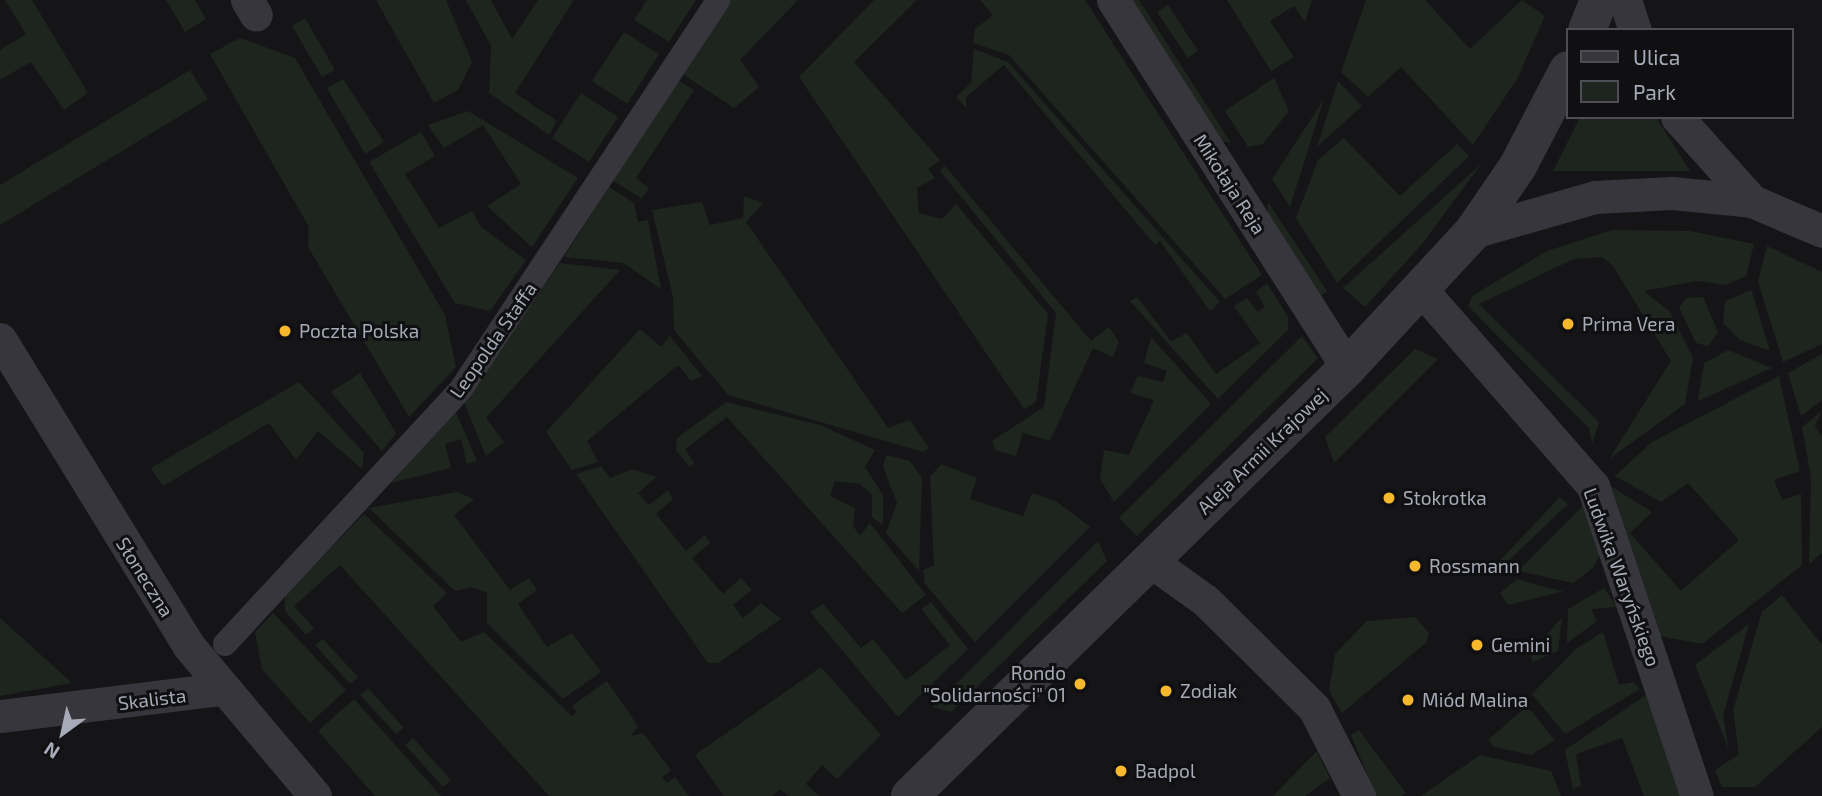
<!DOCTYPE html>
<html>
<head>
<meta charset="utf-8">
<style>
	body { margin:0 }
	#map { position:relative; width:1822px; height:796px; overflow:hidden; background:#151517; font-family:"Exo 2",sans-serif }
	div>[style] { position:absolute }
	.green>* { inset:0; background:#1d251e }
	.pedestrian>* { height:24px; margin:-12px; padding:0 12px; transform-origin:12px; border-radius:12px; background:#36363c }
	.minor>* { height:33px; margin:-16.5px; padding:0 16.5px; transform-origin:16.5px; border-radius:16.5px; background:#36363c }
	.tertiary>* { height:38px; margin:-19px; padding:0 19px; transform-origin:19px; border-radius:19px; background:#36363c }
	.dots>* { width:19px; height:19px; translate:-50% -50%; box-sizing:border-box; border:4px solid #101012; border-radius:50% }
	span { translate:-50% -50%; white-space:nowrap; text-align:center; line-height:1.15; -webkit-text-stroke:6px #101012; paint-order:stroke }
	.street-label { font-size:19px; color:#a6abb7 }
	.poi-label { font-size:19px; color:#a6abb7 }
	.left { translate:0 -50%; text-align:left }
	.right { translate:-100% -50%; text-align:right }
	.legend { position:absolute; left:1566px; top:28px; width:228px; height:91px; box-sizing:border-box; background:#101012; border:2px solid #4c4e54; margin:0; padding:9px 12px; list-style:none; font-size:21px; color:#a6abb7 }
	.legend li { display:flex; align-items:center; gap:14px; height:35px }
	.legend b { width:35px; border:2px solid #4c4e54 }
	.north { position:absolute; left:28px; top:698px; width:70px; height:70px; -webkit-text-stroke:5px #101012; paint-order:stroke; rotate:213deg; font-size:19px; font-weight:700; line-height:28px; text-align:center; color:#a6abb7 }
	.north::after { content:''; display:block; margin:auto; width:24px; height:32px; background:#a6abb7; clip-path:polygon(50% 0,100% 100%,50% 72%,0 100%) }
</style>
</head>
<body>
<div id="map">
	<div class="green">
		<div style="clip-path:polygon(5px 0,32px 0,88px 93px,64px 110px,31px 62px,0 80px,0 50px,26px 34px)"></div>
		<div style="clip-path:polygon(166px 0,195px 0,206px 19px,185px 32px)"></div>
		<div style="clip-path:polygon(376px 0,446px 0,472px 62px,458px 90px,434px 103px)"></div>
		<div style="clip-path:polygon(466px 0,491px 0,512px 39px,538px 0,574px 0,515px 93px,557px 121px,549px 135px,489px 93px,491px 46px)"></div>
		<div style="clip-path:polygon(647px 0,696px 0,669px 42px,634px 20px)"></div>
		<div style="clip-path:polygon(727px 0,798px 0,740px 60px,759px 87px,734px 108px,681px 73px)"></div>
		<div style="clip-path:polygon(874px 0,917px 0,854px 62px,940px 160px,928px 169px,935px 178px,917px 188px,919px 213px,942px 219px,956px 204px,1048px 314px,1036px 402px,1024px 409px,799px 77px)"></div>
		<div style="clip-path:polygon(980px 0,1085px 0,1262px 275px,1225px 299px,1009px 55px,973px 43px,975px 29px,993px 15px)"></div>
		<div style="clip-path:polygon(1127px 0,1139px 0,1231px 143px,1219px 140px)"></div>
		<div style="clip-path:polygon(1227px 0,1312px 0,1305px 22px,1294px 6px,1270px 21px,1294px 57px,1271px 71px)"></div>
		<div style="clip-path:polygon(1366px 0,1425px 0,1470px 49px,1522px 0,1545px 16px,1517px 79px,1473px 145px,1401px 67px,1368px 97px,1341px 72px)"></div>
		<div style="clip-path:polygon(1168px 5px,1198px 51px,1188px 58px,1157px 12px)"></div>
		<div style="clip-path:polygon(305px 18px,335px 70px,322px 77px,292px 26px)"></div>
		<div style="clip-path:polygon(624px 32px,659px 54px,627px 104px,592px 81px)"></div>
		<div style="clip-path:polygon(240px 38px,295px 58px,445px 315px,456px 367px,409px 417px,308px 247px,309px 227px,210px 54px)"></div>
		<div style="clip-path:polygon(974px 49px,1008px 62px,1220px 302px,1210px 311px,1160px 241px,1155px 245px,1004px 65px,966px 97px,966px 108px,956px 97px,971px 83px)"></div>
		<div style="clip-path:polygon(190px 70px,208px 99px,0 225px,0 185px)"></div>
		<div style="clip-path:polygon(1274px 78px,1289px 111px,1263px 144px,1248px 147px,1225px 111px)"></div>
		<div style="clip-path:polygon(343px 79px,384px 142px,365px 154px,327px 88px)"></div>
		<div style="clip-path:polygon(678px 80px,694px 90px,636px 178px,649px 188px,642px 199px,612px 180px)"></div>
		<div style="clip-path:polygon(1338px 81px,1362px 106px,1317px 147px)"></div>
		<div style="clip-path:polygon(581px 93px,618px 117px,589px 162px,552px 138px)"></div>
		<div style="clip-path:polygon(1324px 99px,1290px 207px,1272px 179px)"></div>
		<div style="clip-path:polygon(468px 111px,578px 178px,532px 247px,487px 206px,521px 184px,483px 125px,444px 148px,428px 125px)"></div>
		<div style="clip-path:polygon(1580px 117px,1656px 117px,1690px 171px,1553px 171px)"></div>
		<div style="clip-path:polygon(421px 132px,435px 156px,405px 174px,439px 228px,472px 211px,481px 227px,526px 260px,490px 311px,455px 303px,369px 162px)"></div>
		<div style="clip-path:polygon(1344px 138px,1400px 196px,1457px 144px,1469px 156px,1337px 283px,1296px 218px,1318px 160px)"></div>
		<div style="clip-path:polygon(1481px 164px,1422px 244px,1365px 307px,1343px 288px)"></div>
		<div style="clip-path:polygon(945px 166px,1091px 341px,1109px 327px,1119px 342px,1113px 357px,1093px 348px,1050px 441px,1023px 433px,1016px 456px,995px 450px,992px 441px,1044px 407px,1056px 313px,940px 171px)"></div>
		<div style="clip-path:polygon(609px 187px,634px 203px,638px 222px,648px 220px,661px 289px,623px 263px,564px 257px)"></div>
		<div style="clip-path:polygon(744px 196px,763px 203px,746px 222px,888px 428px,910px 420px,929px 448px,923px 452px,728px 395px,674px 330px,673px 297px,652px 210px,702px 202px,710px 225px,743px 218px)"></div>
		<div style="clip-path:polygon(1268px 202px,1327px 291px,1320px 297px,1268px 215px)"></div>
		<div style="clip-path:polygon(1612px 230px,1690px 231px,1754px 244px,1746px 276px,1725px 285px,1697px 281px,1644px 291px,1670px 312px,1693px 358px,1685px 404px,1609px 459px,1671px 361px,1613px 266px,1602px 257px,1574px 259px,1479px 304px,1599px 422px,1592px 444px,1589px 428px,1468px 306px,1472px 296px,1547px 251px)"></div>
		<div style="clip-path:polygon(1767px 246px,1822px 272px,1822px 344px,1783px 362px,1758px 282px)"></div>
		<div style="clip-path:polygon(560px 263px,620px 270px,486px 418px,504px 442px,486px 456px,464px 402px)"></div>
		<div style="clip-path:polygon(1267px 283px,1288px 317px,1288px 330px,1218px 399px,1130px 301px,1137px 297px,1171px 341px,1187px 333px,1216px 374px,1260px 343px,1234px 306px,1247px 298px,1258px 312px,1265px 307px,1256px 292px)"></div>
		<div style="clip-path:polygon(1751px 290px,1752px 292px,1770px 351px,1740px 340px,1723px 323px,1725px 301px)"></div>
		<div style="clip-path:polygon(1703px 297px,1718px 332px,1708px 346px,1696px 343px,1679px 308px,1686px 298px)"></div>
		<div style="clip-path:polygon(640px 329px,661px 347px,670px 336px,702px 376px,691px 381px,678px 365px,587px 441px,598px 462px,572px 470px,546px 432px)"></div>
		<div style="clip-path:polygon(1302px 336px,1318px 358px,1137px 536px,1119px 518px)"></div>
		<div style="clip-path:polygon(1151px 337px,1211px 404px,1114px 502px,1100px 479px,1104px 450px,1129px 455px,1154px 400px,1130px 393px,1138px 376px,1163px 382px,1167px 371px,1144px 363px)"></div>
		<div style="clip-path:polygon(1415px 349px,1438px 359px,1334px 463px,1325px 437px)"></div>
		<div style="clip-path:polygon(1728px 350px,1772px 368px,1698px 401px,1704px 363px)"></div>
		<div style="clip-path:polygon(1822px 354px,1822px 400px,1801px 416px,1788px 373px)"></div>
		<div style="clip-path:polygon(360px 373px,396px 433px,382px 451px,331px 392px)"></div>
		<div style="clip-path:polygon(1779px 376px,1800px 471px,1774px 480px,1782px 500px,1801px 494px,1802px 565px,1702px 644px,1660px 636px,1610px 486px,1652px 512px,1630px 533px,1681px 591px,1739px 540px,1688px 483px,1661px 502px,1615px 476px,1652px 442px)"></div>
		<div style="clip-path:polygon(299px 382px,364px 453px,362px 469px,318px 431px,296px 460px,269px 423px,163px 486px,151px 468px)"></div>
		<div style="clip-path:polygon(726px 402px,820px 425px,875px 450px,865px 467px,883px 495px,883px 525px,872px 517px,872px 495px,860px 484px,835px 481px,830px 496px,855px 508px,853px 526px,860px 535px,870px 523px,926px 595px,902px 613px,727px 417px,685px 449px,694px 463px,690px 467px,676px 451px,677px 438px)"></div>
		<div style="clip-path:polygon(455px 410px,477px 461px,467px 464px,461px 439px,445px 444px,451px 468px,391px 483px)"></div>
		<div style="clip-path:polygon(1822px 411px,1815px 426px,1822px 437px,1822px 553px,1809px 564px,1811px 478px,1802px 427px)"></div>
		<div style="clip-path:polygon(886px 455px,910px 461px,922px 478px,919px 571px,886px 533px,897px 503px,883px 467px)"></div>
		<div style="clip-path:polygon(941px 464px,977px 478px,970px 499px,1023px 516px,1032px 493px,1056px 501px,1090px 527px,975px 642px,925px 584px,923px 570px,934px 565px,930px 477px)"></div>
		<div style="clip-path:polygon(601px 466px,610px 478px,632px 469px,657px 477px,638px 493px,649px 505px,668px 490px,673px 499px,656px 514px,686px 551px,705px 535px,710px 543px,692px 558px,723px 594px,741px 578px,752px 590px,733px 605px,743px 618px,761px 603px,781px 619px,718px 663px,708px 663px,576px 474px)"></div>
		<div style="clip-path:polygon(457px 492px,474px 499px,454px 515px,510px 590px,529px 578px,537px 590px,518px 604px,547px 647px,572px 633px,601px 672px,563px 699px,487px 623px,487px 593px,472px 587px,455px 591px,369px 508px)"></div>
		<div style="clip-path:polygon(1560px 497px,1568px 504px,1501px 568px,1487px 574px)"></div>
		<div style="clip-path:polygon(1583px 506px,1601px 552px,1594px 567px,1573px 583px,1518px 571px)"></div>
		<div style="clip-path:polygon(364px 514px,447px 593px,433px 606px,461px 642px,484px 632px,572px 716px,577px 712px,572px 706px,607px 681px,638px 726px,631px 736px,643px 733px,671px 770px,662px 778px,667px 783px,675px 777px,689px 796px,549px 796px,340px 565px,294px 606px,314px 628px,306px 635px,285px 611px,285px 594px)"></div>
		<div style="clip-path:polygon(1098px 541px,1107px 561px,951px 712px,933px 707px)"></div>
		<div style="clip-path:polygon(1517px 579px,1544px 587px,1564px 591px,1508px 605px,1500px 593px)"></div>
		<div style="clip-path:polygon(1604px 588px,1617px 607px,1591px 609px,1597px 621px,1567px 643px,1568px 609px)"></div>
		<div style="clip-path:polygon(1782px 595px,1822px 645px,1822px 727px,1755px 787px,1722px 787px,1715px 770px,1739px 754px,1733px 710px,1762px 612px)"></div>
		<div style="clip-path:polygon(931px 602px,968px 649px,898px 717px,810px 612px,823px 604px,861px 648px,873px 639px,906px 680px,950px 645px,921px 609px)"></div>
		<div style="clip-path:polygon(273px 613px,346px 690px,310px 723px,262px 669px,255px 632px)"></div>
		<div style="clip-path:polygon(1415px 617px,1429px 633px,1427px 642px,1342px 713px,1329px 691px,1335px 654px,1367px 621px)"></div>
		<div style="clip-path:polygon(1562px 617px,1558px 651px,1533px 662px,1530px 655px)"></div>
		<div style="clip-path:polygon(0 618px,72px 683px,0 696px)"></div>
		<div style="clip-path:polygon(1749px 624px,1723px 715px,1729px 750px,1695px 665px)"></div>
		<div style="clip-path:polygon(1603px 632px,1619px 685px,1634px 682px,1640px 689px,1565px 734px,1532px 694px,1576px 649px)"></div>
		<div style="clip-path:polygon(323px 639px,358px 677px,350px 684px,315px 645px)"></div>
		<div style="clip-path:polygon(821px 667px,881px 735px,837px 779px,822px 765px,806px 784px,819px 796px,788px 796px,780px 789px,773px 796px,724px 796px,695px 755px)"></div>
		<div style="clip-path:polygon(368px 688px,404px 728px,396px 734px,360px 695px)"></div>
		<div style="clip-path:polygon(1646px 695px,1681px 796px,1644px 796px,1622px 738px,1576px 754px,1581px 786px,1573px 789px,1565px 750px)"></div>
		<div style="clip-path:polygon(354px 699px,441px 796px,375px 796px,318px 731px)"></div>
		<div style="clip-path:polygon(1527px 706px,1555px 740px,1531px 755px,1494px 747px,1488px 740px)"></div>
		<div style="clip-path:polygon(1359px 730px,1406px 793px,1402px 796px,1376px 796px,1351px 735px)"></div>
		<div style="clip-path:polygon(413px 738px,451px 780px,443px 787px,405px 745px)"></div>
		<div style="clip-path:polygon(1317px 751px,1330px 778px,1305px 796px,1273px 796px)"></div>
		<div style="clip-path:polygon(1480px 755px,1551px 771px,1561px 796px,1421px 796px)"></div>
	</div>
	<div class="pedestrian">
		<div style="left:225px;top:644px;width:347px;rotate:-47.2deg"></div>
		<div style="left:461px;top:389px;width:466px;rotate:-56.5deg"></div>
	</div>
	<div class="minor">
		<div style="left:247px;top:0;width:17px;rotate:59deg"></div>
		<div style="left:1113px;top:0;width:436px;rotate:57.5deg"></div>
		<div style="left:1625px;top:0;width:32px;rotate:72deg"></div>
		<div style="left:1677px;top:117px;width:113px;rotate:48.2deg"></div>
		<div style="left:1473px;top:232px;width:127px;rotate:-16deg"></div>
		<div style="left:1595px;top:197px;width:77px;rotate:-3deg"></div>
		<div style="left:1672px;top:193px;width:80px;rotate:5.7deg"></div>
		<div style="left:1752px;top:201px;width:76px;rotate:23.2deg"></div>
		<div style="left:1421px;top:289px;width:262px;rotate:48.9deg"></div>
		<div style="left:1593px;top:486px;width:327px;rotate:71.5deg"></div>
		<div style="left:0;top:339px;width:359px;rotate:58.4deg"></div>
		<div style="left:188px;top:645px;width:197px;rotate:49.9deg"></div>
		<div style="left:1149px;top:560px;width:70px;rotate:35.7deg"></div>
		<div style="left:1206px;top:601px;width:152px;rotate:44.7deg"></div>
		<div style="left:1314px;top:708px;width:99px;rotate:62.9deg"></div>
		<div style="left:0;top:716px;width:223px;rotate:-7deg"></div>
	</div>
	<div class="tertiary">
		<div style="left:1587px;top:30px;width:32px;rotate:-68deg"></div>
		<div style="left:910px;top:796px;width:612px;rotate:-44.4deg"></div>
		<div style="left:1347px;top:368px;width:185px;rotate:-47.2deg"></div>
		<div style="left:1473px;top:232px;width:80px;rotate:-55.7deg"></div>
		<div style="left:1518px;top:166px;width:108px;rotate:-62.5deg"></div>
	</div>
	<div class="dots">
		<div style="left:1568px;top:324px;background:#f6b92d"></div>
		<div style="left:285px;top:331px;background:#f6b92d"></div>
		<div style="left:1389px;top:498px;background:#f6b92d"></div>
		<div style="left:1415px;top:566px;background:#f6b92d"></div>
		<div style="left:1477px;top:645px;background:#f6b92d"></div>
		<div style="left:1080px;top:684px;background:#f6b92d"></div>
		<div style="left:1166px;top:691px;background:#f6b92d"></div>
		<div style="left:1408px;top:700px;background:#f6b92d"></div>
		<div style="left:1121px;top:771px;background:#f6b92d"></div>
	</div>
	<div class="street-label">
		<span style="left:1230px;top:184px;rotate:57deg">Mikołaja Reja</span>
		<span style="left:493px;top:340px;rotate:-55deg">Leopolda Staffa</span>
		<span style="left:1262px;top:451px;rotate:-44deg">Aleja Armii Krajowej</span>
		<span style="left:145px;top:577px;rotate:58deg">Słoneczna</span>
		<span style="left:1622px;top:577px;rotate:70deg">Ludwika Waryńskiego</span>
		<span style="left:152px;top:699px;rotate:-7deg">Skalista</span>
	</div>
	<div class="poi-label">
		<span class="left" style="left:1582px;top:324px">Prima Vera</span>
		<span class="left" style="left:299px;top:331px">Poczta Polska</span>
		<span class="left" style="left:1403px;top:498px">Stokrotka</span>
		<span class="left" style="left:1429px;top:566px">Rossmann</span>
		<span class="left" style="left:1491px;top:645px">Gemini</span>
		<span class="right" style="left:1066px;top:684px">Rondo<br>"Solidarności" 01</span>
		<span class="left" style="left:1180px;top:691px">Zodiak</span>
		<span class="left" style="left:1422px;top:700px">Miód Malina</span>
		<span class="left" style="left:1135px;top:771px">Badpol</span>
	</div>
	<ul class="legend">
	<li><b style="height:9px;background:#36363c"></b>Ulica</li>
	<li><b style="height:19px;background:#1d251e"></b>Park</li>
	</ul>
	<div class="north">N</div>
</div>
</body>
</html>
